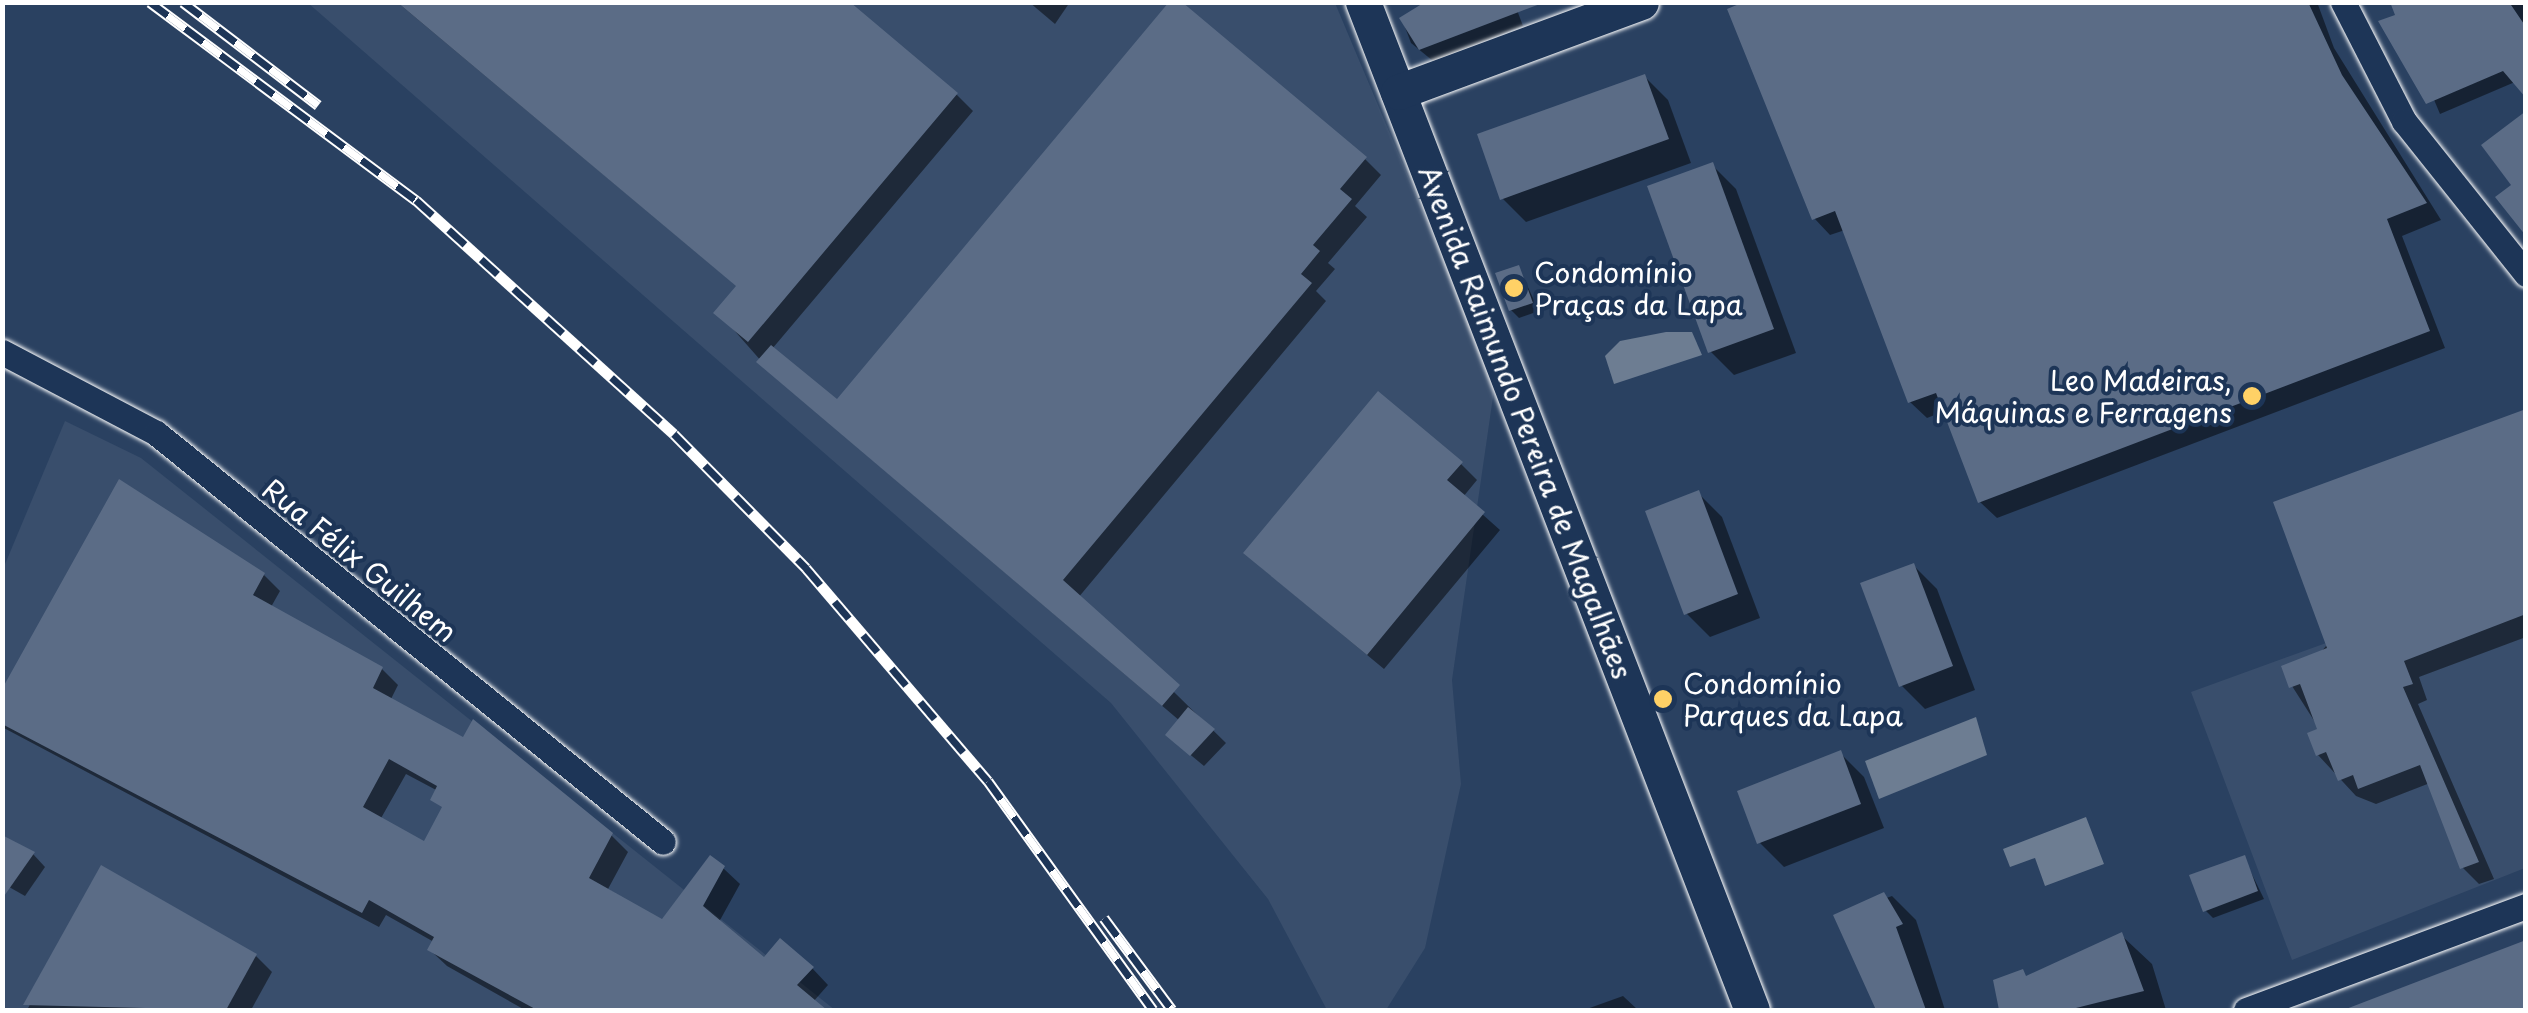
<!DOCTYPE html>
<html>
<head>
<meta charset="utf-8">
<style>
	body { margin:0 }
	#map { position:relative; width:2528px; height:1013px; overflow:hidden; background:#2a4161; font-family:"Playpen Sans",sans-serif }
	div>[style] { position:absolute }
	.built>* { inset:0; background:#394e6c }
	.water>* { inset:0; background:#6d7d92 }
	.shadow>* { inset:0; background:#0007 }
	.building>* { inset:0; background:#5b6c86 }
	.roads { filter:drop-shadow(0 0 2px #fff) drop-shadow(0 0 2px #fff) }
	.street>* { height:25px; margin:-12.5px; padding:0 12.5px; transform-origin:12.5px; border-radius:12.5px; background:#1d3557 }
	.secondary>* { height:35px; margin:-17.5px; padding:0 17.5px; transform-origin:17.5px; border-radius:17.5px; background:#1d3557 }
	.rail>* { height:11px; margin-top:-5.5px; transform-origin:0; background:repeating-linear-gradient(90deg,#1d3557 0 22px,#fff 0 44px); box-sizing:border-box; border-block:2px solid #fff }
	.dots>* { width:28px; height:28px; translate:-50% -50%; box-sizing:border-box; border:5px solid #1d3557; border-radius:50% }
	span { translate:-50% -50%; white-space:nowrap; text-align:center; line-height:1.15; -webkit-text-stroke:8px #1d3557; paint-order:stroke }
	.poi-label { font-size:28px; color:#fff }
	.left { translate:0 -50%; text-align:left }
	.right { translate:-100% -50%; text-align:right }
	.street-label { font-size:28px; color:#fff }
	.frame { position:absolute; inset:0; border:5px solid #fff; pointer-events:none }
</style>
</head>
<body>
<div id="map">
	<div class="built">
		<div style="clip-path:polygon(308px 3px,1335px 3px,1495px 383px,1452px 680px,1461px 784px,1425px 948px,1386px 1010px,1327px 1010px,1268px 899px,1111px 703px)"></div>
		<div style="clip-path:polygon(65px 421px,141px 458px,835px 1010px,3px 1010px,3px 569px)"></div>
		<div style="clip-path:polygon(2525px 527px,2525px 868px,2292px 960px,2191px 692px,2387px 621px)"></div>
	</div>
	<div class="water">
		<div style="clip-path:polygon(1666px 332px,1692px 332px,1702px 355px,1614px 384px,1605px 356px,1620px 341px)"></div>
		<div style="clip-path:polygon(1976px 717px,1987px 755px,1879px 799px,1865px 761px)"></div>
		<div style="clip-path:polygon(2086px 817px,2104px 864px,2045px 886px,2035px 858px,2010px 867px,2003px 849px)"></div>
	</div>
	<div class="shadow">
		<div style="clip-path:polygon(397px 2px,846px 2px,957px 95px,973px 111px,772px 349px,838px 403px,1365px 159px,1381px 175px,1355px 206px,1367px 217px,1328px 263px,1335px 269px,1316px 291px,1326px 301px,1078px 598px,1226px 743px,1204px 766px,1181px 747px,1180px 721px,776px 378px,733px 329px,738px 287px)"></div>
		<div style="clip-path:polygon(1029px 2px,1070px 2px,1055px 24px)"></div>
		<div style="clip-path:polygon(1514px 2px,1523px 26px,1433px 61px,1411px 43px,1402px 19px)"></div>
		<div style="clip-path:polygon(1751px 2px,2317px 2px,2334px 48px,2441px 220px,2402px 236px,2445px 348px,1997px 518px,1980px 502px,1945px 411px,1927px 418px,1910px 402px,1845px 230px,1830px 235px,1814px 218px)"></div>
		<div style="clip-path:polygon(2393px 2px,2526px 2px,2526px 95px,2515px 82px,2440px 114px)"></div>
		<div style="clip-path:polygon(1644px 76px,1668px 100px,1691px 163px,1526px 222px,1502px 198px)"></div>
		<div style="clip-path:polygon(1712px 165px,1736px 189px,1796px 353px,1734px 375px,1710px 351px)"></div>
		<div style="clip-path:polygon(1519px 268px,1539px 311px,1519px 318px,1511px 310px)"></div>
		<div style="clip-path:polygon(2526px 411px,2526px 637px,2419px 677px,2427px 700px,2418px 704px,2494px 879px,2479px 884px,2462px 867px,2430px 783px,2376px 804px,2356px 796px,2318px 755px,2320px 730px,2292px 686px)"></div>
		<div style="clip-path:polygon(1461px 464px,1477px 480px,1463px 497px,1500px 530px,1384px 669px,1262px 568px)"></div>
		<div style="clip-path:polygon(1698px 493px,1722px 517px,1760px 618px,1710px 637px,1686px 613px)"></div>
		<div style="clip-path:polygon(1913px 565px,1937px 589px,1975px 690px,1925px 709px,1901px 685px)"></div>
		<div style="clip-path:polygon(evenodd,264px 575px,280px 591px,271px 607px,382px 669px,398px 685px,390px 701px,611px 835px,628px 852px,608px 889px,663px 922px,723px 868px,740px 884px,719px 922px,764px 960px,812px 968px,828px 985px,813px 1002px,824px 1010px,525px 1010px,447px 966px,430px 950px,434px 942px,386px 915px,379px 927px,2px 727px,2px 694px,264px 575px,406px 774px,438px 791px,444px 810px,424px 844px,380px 820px,406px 774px)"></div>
		<div style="clip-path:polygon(1840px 753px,1864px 777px,1884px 828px,1784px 867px,1760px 843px)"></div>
		<div style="clip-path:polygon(33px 854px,45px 867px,25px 896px,2px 883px)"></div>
		<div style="clip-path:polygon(2244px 858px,2264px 899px,2213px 918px,2205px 910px)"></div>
		<div style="clip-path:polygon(102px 869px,256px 956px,272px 972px,251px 1010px,27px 1010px)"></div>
		<div style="clip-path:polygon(1892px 896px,1916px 920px,1945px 1010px,1879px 1010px,1836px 916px)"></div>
		<div style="clip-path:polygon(2121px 935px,2152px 964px,2166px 1010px,2004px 1010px,1996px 982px,2028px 978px)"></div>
		<div style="clip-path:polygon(2526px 943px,2526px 1010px,2349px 1010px)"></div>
		<div style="clip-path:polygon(1623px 996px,1638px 1010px,1584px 1010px)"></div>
	</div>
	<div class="building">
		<div style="clip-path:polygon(397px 2px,850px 2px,958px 93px,748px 342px,713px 313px,736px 286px)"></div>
		<div style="clip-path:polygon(1169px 2px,1182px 2px,1367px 157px,1340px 189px,1352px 199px,1313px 245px,1320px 251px,1301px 274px,1312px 283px,1063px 580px,1180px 685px,1162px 706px,756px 362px,771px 345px,837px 399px)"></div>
		<div style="clip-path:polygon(1425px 2px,1539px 2px,1540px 4px,1419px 50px,1399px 18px)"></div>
		<div style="clip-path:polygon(1744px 2px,2308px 2px,2342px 75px,2427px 203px,2387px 219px,2430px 331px,1978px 503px,1936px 393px,1908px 403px,1835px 211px,1812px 220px,1727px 9px)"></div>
		<div style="clip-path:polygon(2390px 2px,2509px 2px,2526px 27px,2526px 98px,2503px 71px,2426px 104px,2378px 21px,2395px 15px)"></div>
		<div style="clip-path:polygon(1645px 74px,1669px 139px,1500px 200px,1477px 134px)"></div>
		<div style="clip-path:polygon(2526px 111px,2526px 236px,2495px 197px,2511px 185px,2481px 145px)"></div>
		<div style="clip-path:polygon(1713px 162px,1774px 329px,1708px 353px,1647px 186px)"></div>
		<div style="clip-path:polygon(1519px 265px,1533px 303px,1509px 311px,1495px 273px)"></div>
		<div style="clip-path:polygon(1378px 391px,1463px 462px,1447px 480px,1485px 512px,1367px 655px,1243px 553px)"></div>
		<div style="clip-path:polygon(2526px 409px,2526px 614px,2404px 661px,2413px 684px,2403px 687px,2479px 862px,2460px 869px,2420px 765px,2358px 789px,2353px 775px,2338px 781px,2326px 752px,2316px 756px,2307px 733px,2317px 729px,2300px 684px,2289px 688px,2281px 666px,2327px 648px,2273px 502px)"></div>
		<div style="clip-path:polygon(evenodd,119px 479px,265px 573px,253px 595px,383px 667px,373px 688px,463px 737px,473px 719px,613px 833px,589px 878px,662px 919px,710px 855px,725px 866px,703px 906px,764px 957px,780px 938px,814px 967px,797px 985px,827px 1010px,537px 1010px,427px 950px,434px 937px,369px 900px,362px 913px,2px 724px,2px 689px,119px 479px,389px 759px,437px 786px,430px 800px,442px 807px,424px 841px,363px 807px,389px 759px)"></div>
		<div style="clip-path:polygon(1699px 490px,1738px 594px,1684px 615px,1645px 511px)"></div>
		<div style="clip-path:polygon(1914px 563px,1953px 666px,1899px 687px,1860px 583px)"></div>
		<div style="clip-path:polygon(1188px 707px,1215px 729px,1190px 756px,1165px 735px)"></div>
		<div style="clip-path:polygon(1841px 750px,1861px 804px,1757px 844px,1737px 791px)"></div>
		<div style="clip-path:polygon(2px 835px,35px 852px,2px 899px)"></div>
		<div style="clip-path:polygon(2245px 855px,2258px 891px,2203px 912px,2189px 875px)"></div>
		<div style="clip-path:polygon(101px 865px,257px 954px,226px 1010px,23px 1005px)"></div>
		<div style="clip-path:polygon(1884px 892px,1903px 924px,1896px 927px,1926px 1010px,1876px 1010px,1833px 915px)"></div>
		<div style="clip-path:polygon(2122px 932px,2144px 991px,2068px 1010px,1999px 1010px,1993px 980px,2023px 969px,2026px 976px)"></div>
		<div style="clip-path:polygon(2526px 940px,2526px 1010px,2347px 1010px,2346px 1009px)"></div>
	</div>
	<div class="roads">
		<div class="street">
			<div style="left:2343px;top:2px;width:134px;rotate:62.9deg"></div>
			<div style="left:2404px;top:121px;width:196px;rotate:51.4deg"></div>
			<div style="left:2px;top:352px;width:174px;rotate:27.7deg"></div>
			<div style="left:156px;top:433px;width:651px;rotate:38.89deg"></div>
			<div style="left:2246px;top:1010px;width:299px;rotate:-20.4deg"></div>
		</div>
		<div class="secondary">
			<div style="left:1363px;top:2px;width:1080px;rotate:68.9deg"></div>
			<div style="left:1398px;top:92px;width:259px;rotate:-20.3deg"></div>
		</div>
	</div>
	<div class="rail">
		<div style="left:150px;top:2px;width:332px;rotate:36.7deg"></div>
		<div style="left:416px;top:200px;width:348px;rotate:42.2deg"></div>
		<div style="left:674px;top:434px;width:188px;rotate:45.4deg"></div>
		<div style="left:806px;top:568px;width:280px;rotate:49.5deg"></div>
		<div style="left:988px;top:781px;width:282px;rotate:54.2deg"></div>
		<div style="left:183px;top:2px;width:170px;rotate:37.3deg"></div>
		<div style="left:1104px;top:918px;width:114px;rotate:53.5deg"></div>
	</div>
	<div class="dots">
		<div style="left:1514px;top:288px;background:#ffd166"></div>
		<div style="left:2252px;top:396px;background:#ffd166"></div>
		<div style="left:1663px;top:699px;background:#ffd166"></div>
	</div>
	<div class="poi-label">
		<span class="left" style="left:1534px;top:288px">Condomínio<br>Praças da Lapa</span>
		<span class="right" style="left:2232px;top:396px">Leo Madeiras,<br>Máquinas e Ferragens</span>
		<span class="left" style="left:1683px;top:699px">Condomínio<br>Parques da Lapa</span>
	</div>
	<div class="street-label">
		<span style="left:1526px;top:422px;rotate:69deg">Avenida Raimundo Pereira de Magalhães</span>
		<span style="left:360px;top:560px;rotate:39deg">Rua Félix Guilhem</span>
	</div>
	<div class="frame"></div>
</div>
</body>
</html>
